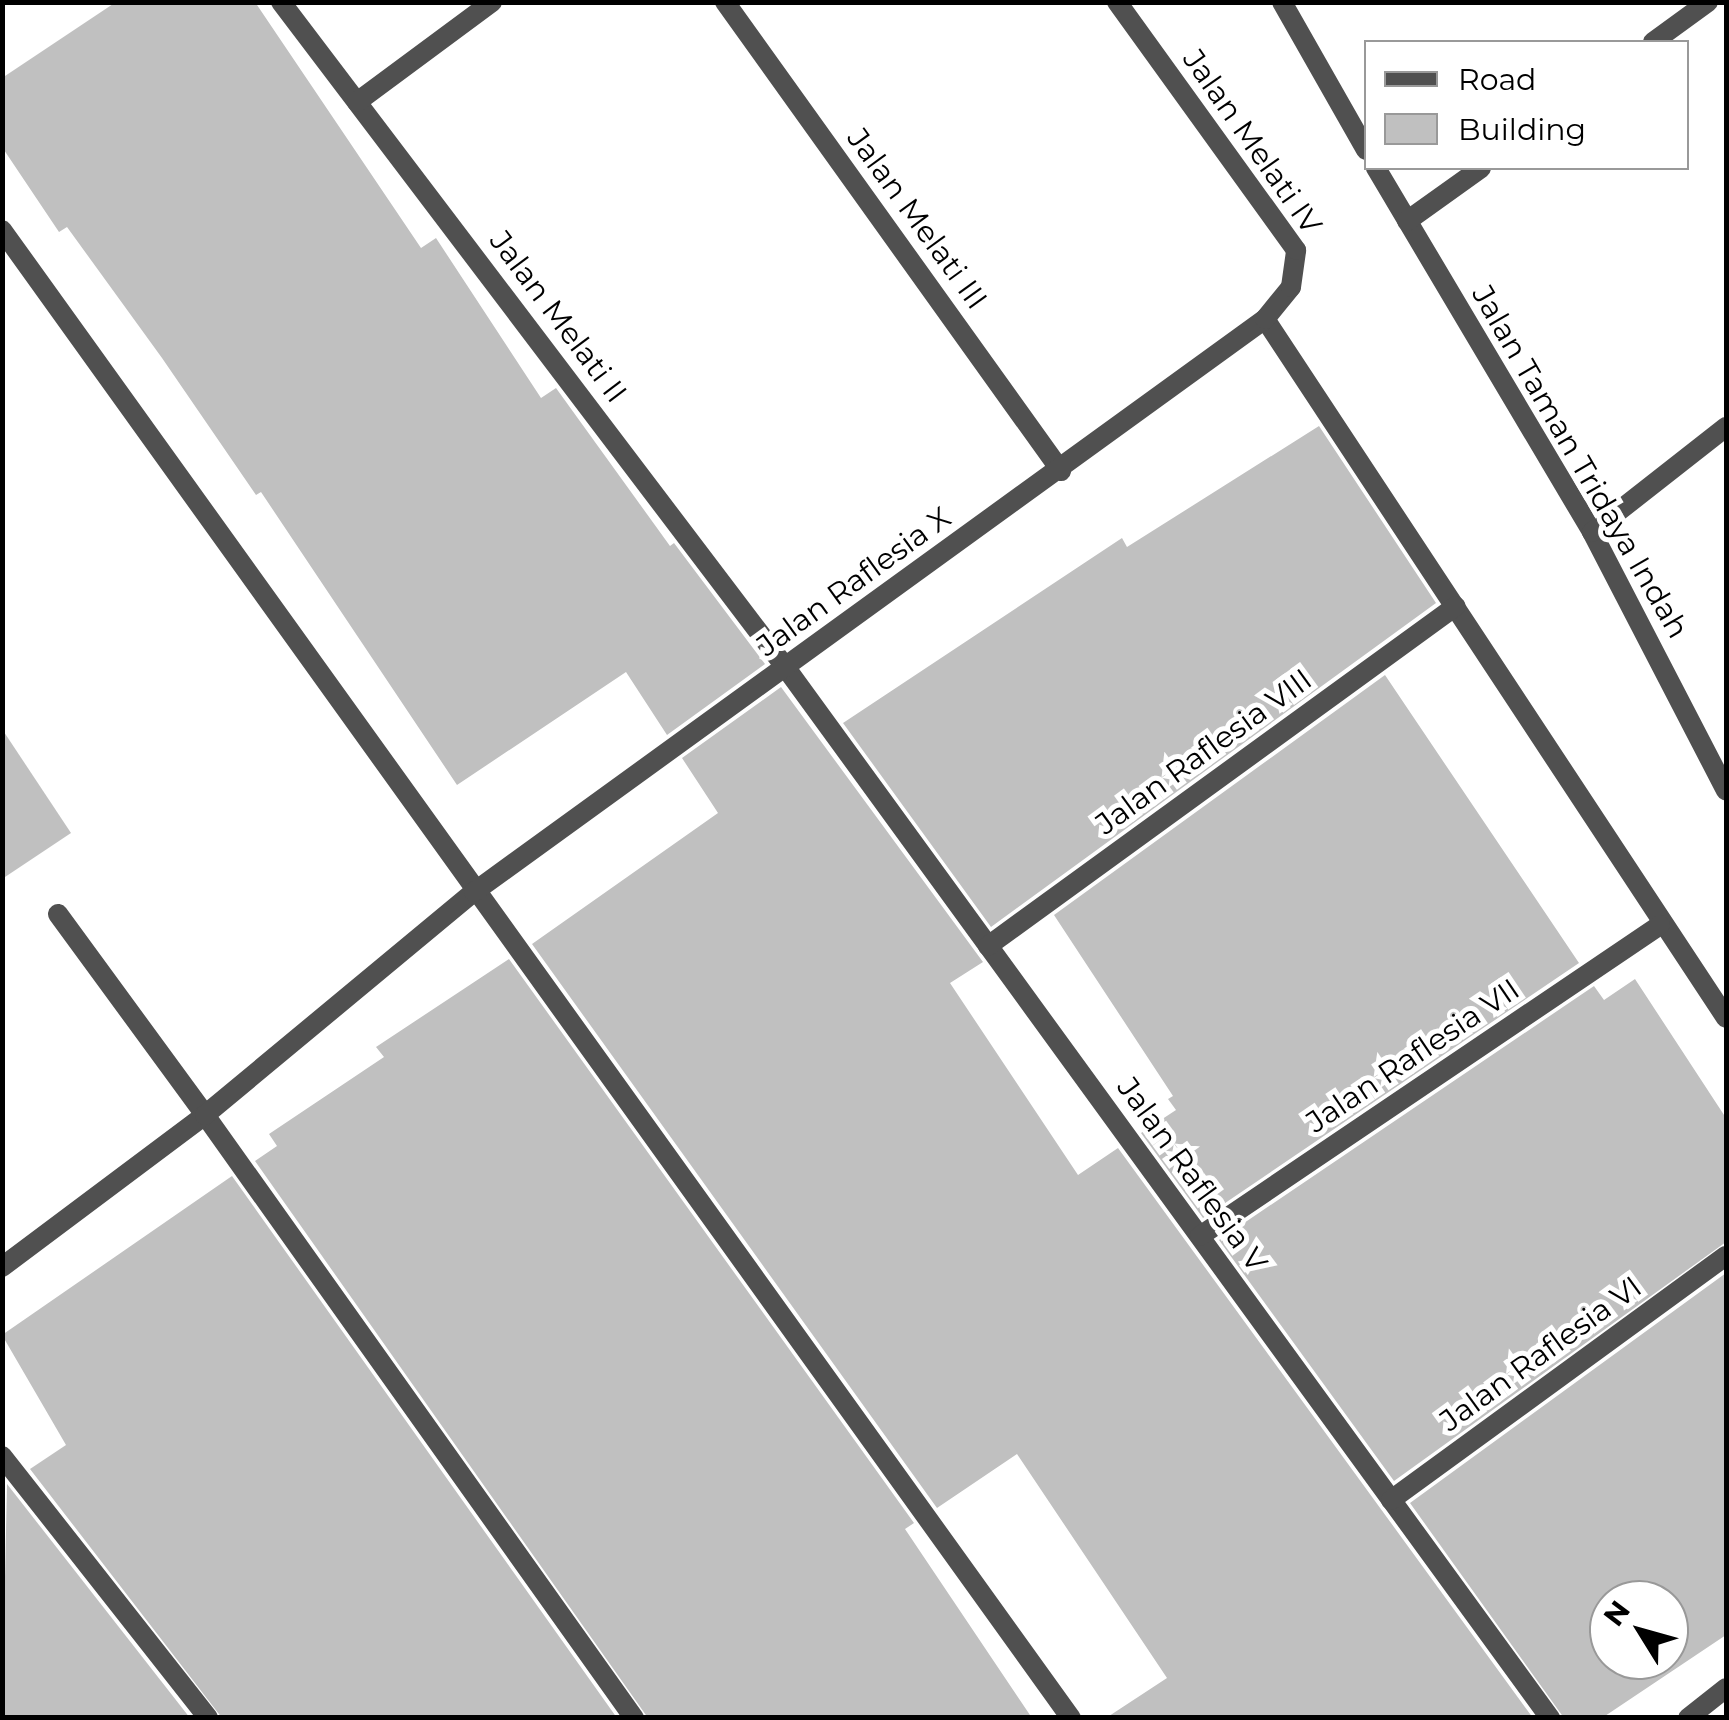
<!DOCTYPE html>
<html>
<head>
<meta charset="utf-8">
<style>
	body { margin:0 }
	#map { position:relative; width:1729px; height:1720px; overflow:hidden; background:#fff; font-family:Montserrat,sans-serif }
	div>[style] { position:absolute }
	.building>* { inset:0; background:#c0c0c0 }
	.service>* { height:20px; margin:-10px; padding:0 10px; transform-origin:10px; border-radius:10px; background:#505050 }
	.minor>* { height:20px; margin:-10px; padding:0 10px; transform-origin:10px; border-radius:10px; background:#505050 }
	span { translate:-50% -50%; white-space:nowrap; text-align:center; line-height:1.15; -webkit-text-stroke:10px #fff; paint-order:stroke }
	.street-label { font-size:30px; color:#000 }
	.frame { position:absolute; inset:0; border:5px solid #000; pointer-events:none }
	.legend { position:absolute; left:1364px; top:40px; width:325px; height:130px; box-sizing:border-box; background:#fff; border:2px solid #999; margin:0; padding:12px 18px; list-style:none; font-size:30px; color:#000 }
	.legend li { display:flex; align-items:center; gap:20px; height:50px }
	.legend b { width:50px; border:2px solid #999 }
	.north { position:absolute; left:1589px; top:1580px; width:100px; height:100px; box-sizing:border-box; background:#fff; border:2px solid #999; border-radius:50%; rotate:307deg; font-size:28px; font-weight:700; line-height:40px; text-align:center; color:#000 }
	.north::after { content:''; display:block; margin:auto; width:35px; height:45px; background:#000; clip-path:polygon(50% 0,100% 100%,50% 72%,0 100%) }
</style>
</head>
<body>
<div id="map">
	<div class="building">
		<div style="clip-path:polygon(116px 2px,255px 2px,421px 248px,436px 238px,541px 398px,556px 388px,670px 546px,674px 543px,765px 664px,667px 735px,626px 672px,457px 785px,261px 492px,256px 495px,162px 358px,67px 227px,59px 232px,2px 147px,2px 78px)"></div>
		<div style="clip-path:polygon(1319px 426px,1436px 603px,991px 927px,843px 723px,1122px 538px,1127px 547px)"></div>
		<div style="clip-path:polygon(1385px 675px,1579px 963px,1203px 1218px,1141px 1133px,1176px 1110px,1168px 1099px,1173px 1096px,1054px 915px)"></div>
		<div style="clip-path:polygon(781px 687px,983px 962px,950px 983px,1078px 1175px,1118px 1148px,1533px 1718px,1106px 1718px,1167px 1678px,1017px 1454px,937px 1508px,532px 944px,718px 813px,682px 758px)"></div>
		<div style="clip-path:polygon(2px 729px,71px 833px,2px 879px)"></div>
		<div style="clip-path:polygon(509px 959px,914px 1523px,905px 1529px,1032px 1718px,648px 1718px,255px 1161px,277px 1146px,269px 1134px,384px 1057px,376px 1047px)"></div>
		<div style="clip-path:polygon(1635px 979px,1726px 1118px,1726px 1242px,1394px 1481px,1219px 1240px,1594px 986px,1604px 1000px)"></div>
		<div style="clip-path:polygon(232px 1176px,617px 1718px,222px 1718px,30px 1469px,66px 1445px,2px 1335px)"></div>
		<div style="clip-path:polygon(evenodd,1726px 1273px,1726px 1635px,1602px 1718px,1564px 1718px,1410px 1503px,1726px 1273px,1609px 1600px,1669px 1600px,1669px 1660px,1609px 1660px,1609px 1600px)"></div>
		<div style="clip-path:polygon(7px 1484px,190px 1718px,2px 1718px)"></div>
	</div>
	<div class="service">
		<div style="left:58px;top:914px;width:249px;rotate:53.8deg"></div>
	</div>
	<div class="minor">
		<div style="left:281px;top:2px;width:836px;rotate:52.83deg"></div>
		<div style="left:786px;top:668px;width:1299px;rotate:53.96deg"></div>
		<div style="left:725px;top:2px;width:577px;rotate:54.38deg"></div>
		<div style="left:1282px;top:2px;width:170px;rotate:60.4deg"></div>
		<div style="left:1653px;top:42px;width:68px;rotate:-36deg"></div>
		<div style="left:357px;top:102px;width:168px;rotate:-36.5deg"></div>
		<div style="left:1376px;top:168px;width:423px;rotate:59.3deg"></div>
		<div style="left:1592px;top:532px;width:291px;rotate:62.6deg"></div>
		<div style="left:1407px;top:221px;width:91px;rotate:-35.6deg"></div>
		<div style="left:2px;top:230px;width:1832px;rotate:54.31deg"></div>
		<div style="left:1265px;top:319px;width:837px;rotate:56.59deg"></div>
		<div style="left:1592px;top:532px;width:170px;rotate:-38.1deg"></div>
		<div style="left:988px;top:946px;width:578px;rotate:-36deg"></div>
		<div style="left:205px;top:1115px;width:740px;rotate:54.57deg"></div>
		<div style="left:1200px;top:1236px;width:555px;rotate:-34.06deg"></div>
		<div style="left:2px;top:1267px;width:254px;rotate:-36.8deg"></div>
		<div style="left:205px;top:1115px;width:349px;rotate:-39.7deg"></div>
		<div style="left:474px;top:892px;width:977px;rotate:-35.92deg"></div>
		<div style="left:1265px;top:319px;width:41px;rotate:-50.9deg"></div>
		<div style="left:1291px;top:287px;width:37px;rotate:-82deg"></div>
		<div style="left:1296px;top:250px;width:306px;rotate:-125.8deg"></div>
		<div style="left:2px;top:1456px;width:333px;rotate:51.8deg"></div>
		<div style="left:1391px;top:1500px;width:414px;rotate:-36.1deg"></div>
		<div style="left:1688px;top:1718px;width:48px;rotate:-38.3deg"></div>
	</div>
	<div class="street-label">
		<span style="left:1252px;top:142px;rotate:55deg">Jalan Melati IV</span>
		<span style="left:917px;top:219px;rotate:54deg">Jalan Melati III</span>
		<span style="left:558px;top:317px;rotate:53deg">Jalan Melati II</span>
		<span style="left:1580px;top:462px;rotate:60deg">Jalan Taman Tridaya Indah</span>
		<span style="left:854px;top:582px;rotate:-36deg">Jalan Raflesia X</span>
		<span style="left:1204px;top:752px;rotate:-36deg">Jalan Raflesia VIII</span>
		<span style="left:1413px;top:1056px;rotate:-34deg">Jalan Raflesia VII</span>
		<span style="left:1192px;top:1175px;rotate:54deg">Jalan Raflesia V</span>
		<span style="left:1541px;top:1354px;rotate:-36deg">Jalan Raflesia VI</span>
	</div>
	<div class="frame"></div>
	<ul class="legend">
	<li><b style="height:12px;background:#505050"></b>Road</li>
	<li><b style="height:28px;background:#c0c0c0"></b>Building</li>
	</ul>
	<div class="north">N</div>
</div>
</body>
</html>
